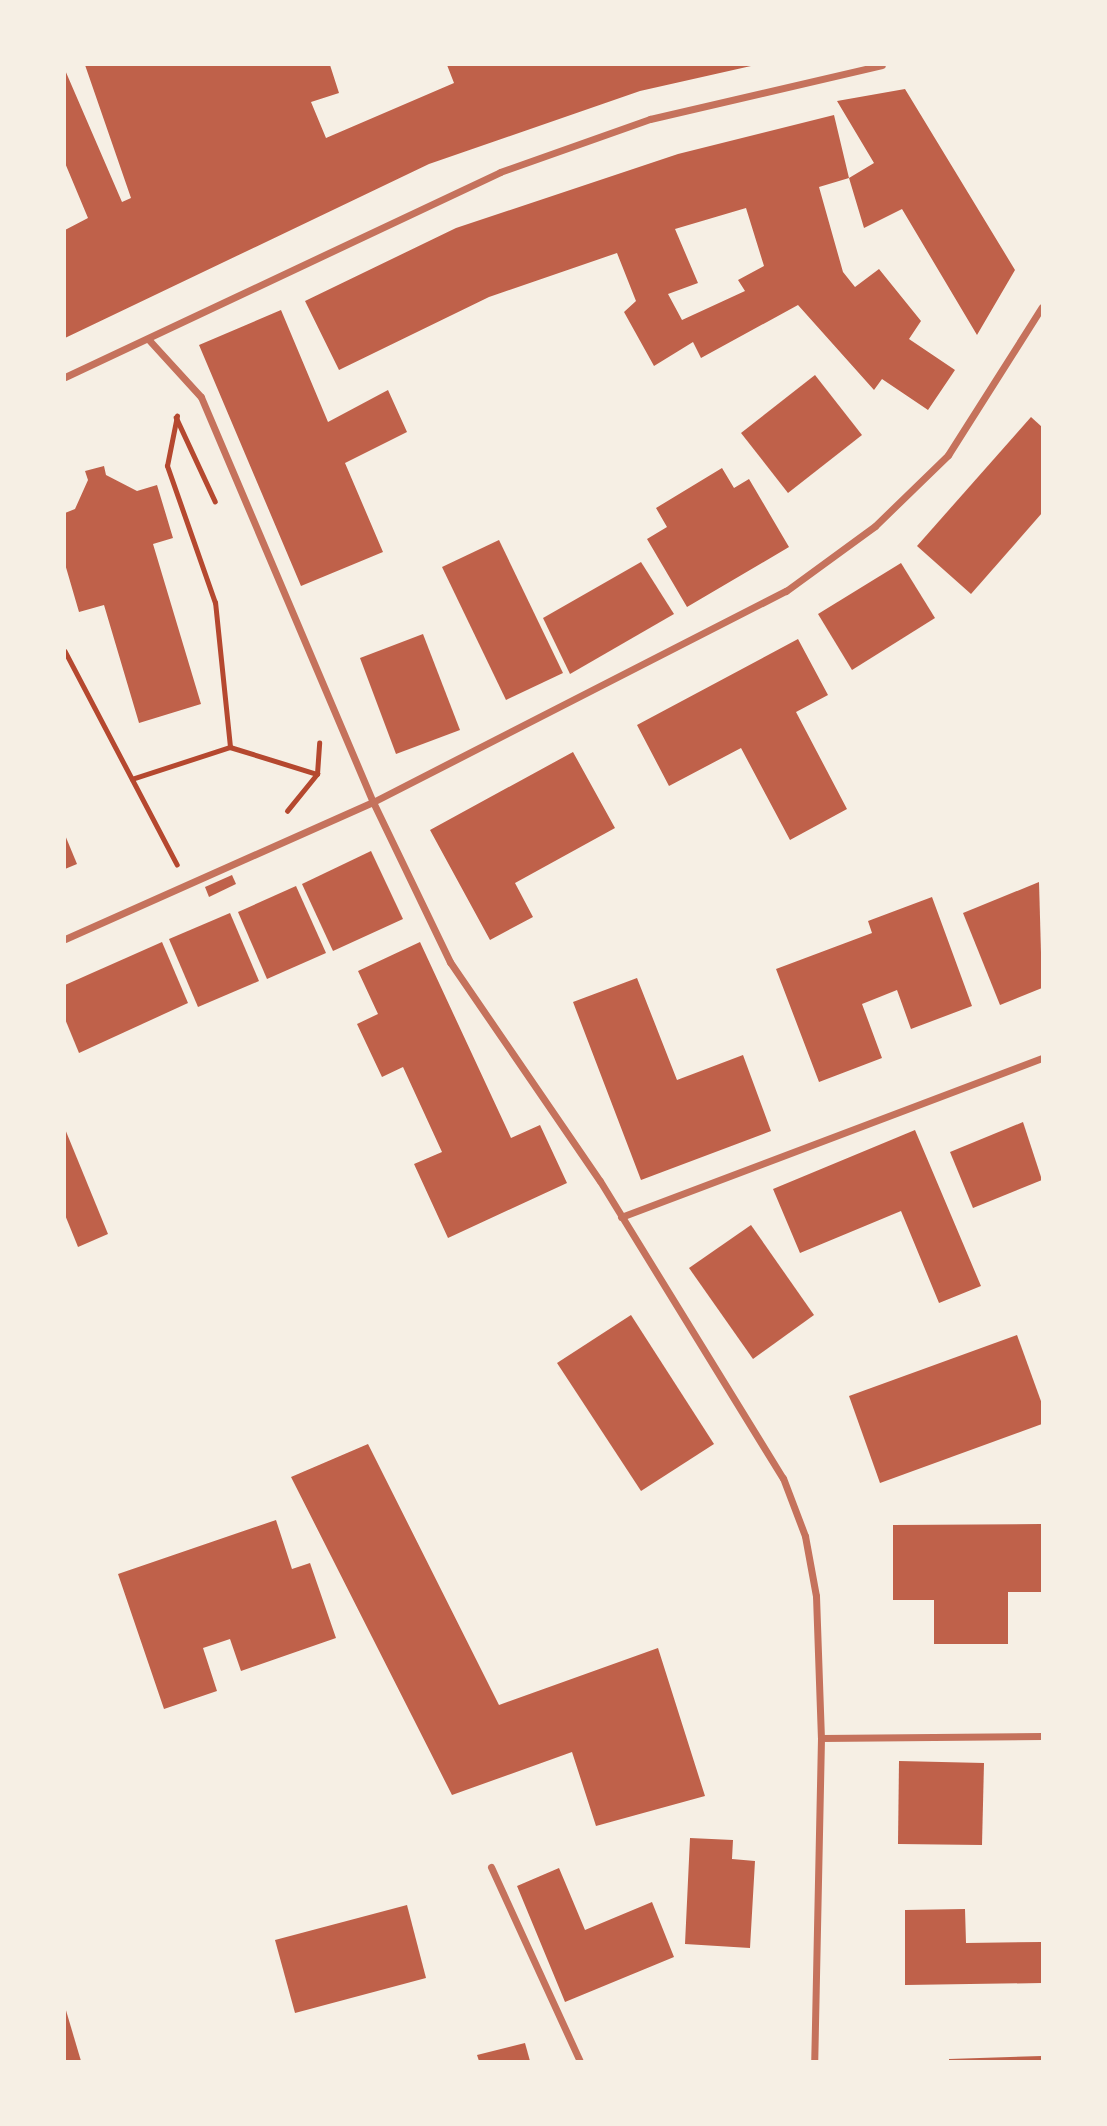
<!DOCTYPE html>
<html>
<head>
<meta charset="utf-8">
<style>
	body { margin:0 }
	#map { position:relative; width:1107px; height:2126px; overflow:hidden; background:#f6efe4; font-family:Jost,sans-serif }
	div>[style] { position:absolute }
	.building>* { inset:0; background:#bf614a }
	.path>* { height:4.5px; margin:-2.25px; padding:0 2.25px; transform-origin:2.25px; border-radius:2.25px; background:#b5482f }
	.minor>* { height:7px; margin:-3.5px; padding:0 3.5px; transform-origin:3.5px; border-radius:3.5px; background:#c5725c }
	span { translate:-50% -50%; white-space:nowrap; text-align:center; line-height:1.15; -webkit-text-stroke:7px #f6efe4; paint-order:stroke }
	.frame { position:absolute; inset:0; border:66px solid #f6efe4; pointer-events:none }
</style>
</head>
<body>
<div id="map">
	<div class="building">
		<div style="clip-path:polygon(85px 65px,330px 65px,339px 93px,311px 102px,326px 138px,454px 83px,447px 65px,751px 66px,640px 91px,429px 164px,65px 338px,65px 230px,88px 218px,65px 163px,65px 70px,122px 202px,131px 198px)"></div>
		<div style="clip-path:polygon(905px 89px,1015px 270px,977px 335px,902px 209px,864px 228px,849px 178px,874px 163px,837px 101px)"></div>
		<div style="clip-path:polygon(evenodd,834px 115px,849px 178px,819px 187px,843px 272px,855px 287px,879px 269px,921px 321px,909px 339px,955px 370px,928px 410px,882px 379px,874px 390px,798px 305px,701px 358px,693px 342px,654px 366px,624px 312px,636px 301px,617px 253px,489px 297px,339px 370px,305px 301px,456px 228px,678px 154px,834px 115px,746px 208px,764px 266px,738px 280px,745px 291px,682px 320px,668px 294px,698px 283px,675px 229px,746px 208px)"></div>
		<div style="clip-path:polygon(281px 310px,328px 422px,388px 390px,407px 432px,345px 463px,383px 552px,301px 586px,199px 345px)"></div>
		<div style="clip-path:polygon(815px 375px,862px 435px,788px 493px,741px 433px)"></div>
		<div style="clip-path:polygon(1031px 417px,1042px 427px,1042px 513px,971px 594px,917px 546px)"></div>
		<div style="clip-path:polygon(104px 466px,106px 475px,137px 491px,157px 485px,173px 538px,153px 544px,201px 704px,139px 723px,104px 605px,79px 612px,65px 564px,65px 513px,75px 509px,88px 480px,85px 471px)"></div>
		<div style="clip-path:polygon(722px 468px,734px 488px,749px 479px,789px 547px,687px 607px,647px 539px,667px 527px,656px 508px)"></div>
		<div style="clip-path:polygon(499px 540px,563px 673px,506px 700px,442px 567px)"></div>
		<div style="clip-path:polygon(641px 562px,674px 614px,570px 674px,543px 618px)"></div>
		<div style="clip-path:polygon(901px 563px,935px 618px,852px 670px,818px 614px)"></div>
		<div style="clip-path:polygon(423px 634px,460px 730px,396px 754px,360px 658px)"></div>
		<div style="clip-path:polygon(798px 639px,828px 695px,796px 712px,847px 809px,790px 840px,741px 748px,669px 786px,637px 725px)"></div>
		<div style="clip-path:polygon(573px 752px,615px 828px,515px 883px,533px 917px,490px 940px,430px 830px)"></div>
		<div style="clip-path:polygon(65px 835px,77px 864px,65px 869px)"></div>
		<div style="clip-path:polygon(371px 851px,403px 919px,333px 951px,302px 884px)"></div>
		<div style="clip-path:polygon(232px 875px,236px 884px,209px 897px,205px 887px)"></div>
		<div style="clip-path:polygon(1039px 882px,1042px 988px,1000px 1005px,963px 913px)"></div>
		<div style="clip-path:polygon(296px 886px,326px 953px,267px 979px,238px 912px)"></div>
		<div style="clip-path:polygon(932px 897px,972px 1006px,911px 1029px,897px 990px,862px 1004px,882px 1058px,819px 1082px,776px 969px,872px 933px,868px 921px)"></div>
		<div style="clip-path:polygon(230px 913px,259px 981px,198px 1007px,169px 939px)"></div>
		<div style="clip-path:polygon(162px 942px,188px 1003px,79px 1053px,65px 1019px,65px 985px)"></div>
		<div style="clip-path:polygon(420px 942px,511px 1138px,540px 1125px,567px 1183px,448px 1238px,414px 1164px,442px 1152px,403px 1067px,382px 1077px,357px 1024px,378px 1014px,358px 971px)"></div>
		<div style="clip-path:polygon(637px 978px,677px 1080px,743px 1055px,771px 1131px,641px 1180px,573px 1002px)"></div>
		<div style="clip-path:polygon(1023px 1122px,1042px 1180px,973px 1208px,950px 1152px)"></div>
		<div style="clip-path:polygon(65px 1129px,108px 1234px,78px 1247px,65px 1215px)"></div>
		<div style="clip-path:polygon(915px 1130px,981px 1286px,939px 1303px,901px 1211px,800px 1253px,773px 1189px)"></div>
		<div style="clip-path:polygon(751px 1225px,814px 1315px,753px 1359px,689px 1268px)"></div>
		<div style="clip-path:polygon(631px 1315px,714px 1444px,641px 1491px,557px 1363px)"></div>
		<div style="clip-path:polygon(1017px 1335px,1042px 1404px,1042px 1424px,880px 1483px,849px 1396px)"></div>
		<div style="clip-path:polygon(368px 1444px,499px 1705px,658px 1648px,705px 1796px,596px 1826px,572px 1752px,452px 1795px,291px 1477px)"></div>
		<div style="clip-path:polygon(276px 1520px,292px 1569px,310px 1563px,336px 1638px,241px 1671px,230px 1639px,203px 1648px,217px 1691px,164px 1709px,118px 1574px)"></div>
		<div style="clip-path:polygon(1041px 1524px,1041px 1592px,1008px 1592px,1008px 1644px,934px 1644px,934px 1600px,893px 1600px,893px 1525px)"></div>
		<div style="clip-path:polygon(899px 1761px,984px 1763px,982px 1845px,898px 1844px)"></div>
		<div style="clip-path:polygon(690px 1838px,733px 1840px,732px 1859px,755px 1861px,750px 1948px,685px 1944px)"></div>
		<div style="clip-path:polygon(559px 1868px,585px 1930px,652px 1902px,674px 1957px,565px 2002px,517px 1886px)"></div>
		<div style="clip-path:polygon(407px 1905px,426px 1978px,295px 2013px,275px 1940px)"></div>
		<div style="clip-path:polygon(965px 1909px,966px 1943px,1042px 1942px,1042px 1983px,905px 1985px,905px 1910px)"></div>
		<div style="clip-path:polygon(65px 2007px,81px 2061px,65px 2061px)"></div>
		<div style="clip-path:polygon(525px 2043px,530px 2061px,479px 2061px,477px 2055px)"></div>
		<div style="clip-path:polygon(1042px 2056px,1042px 2061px,949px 2061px,949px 2059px)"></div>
	</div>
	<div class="path">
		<div style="left:176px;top:417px;width:93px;rotate:65.1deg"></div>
		<div style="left:65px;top:651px;width:241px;rotate:62.3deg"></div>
		<div style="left:230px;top:747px;width:91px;rotate:17.2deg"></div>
		<div style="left:132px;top:779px;width:103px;rotate:-18.1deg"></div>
		<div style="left:230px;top:747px;width:145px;rotate:-95.9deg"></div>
		<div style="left:215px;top:603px;width:145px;rotate:-109.3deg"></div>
		<div style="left:167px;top:466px;width:51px;rotate:-78.7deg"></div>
		<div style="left:287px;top:811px;width:48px;rotate:-51deg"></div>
		<div style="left:317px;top:774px;width:31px;rotate:-86deg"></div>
	</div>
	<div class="minor">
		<div style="left:149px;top:340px;width:77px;rotate:47.6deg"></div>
		<div style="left:201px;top:397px;width:440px;rotate:67deg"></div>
		<div style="left:373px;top:802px;width:178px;rotate:64.3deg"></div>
		<div style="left:450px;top:962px;width:265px;rotate:55.6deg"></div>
		<div style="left:600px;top:1181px;width:349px;rotate:58.4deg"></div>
		<div style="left:783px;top:1478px;width:62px;rotate:69.2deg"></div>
		<div style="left:805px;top:1536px;width:61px;rotate:79.6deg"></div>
		<div style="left:816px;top:1596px;width:142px;rotate:88deg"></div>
		<div style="left:821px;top:1738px;width:323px;rotate:91.2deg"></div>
		<div style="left:65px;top:377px;width:481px;rotate:-25.2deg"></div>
		<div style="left:500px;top:172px;width:159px;rotate:-19.5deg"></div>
		<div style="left:650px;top:119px;width:238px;rotate:-13.1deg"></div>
		<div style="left:65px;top:939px;width:337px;rotate:-24deg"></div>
		<div style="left:373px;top:802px;width:464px;rotate:-27.1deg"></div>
		<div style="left:786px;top:591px;width:110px;rotate:-36.1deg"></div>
		<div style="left:875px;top:526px;width:102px;rotate:-44.2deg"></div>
		<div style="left:948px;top:455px;width:175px;rotate:-57.6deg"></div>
		<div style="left:621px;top:1217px;width:450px;rotate:-20.7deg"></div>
		<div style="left:821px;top:1738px;width:221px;rotate:-0.5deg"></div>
		<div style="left:491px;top:1867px;width:213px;rotate:65.4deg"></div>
	</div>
	<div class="frame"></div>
</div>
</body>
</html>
